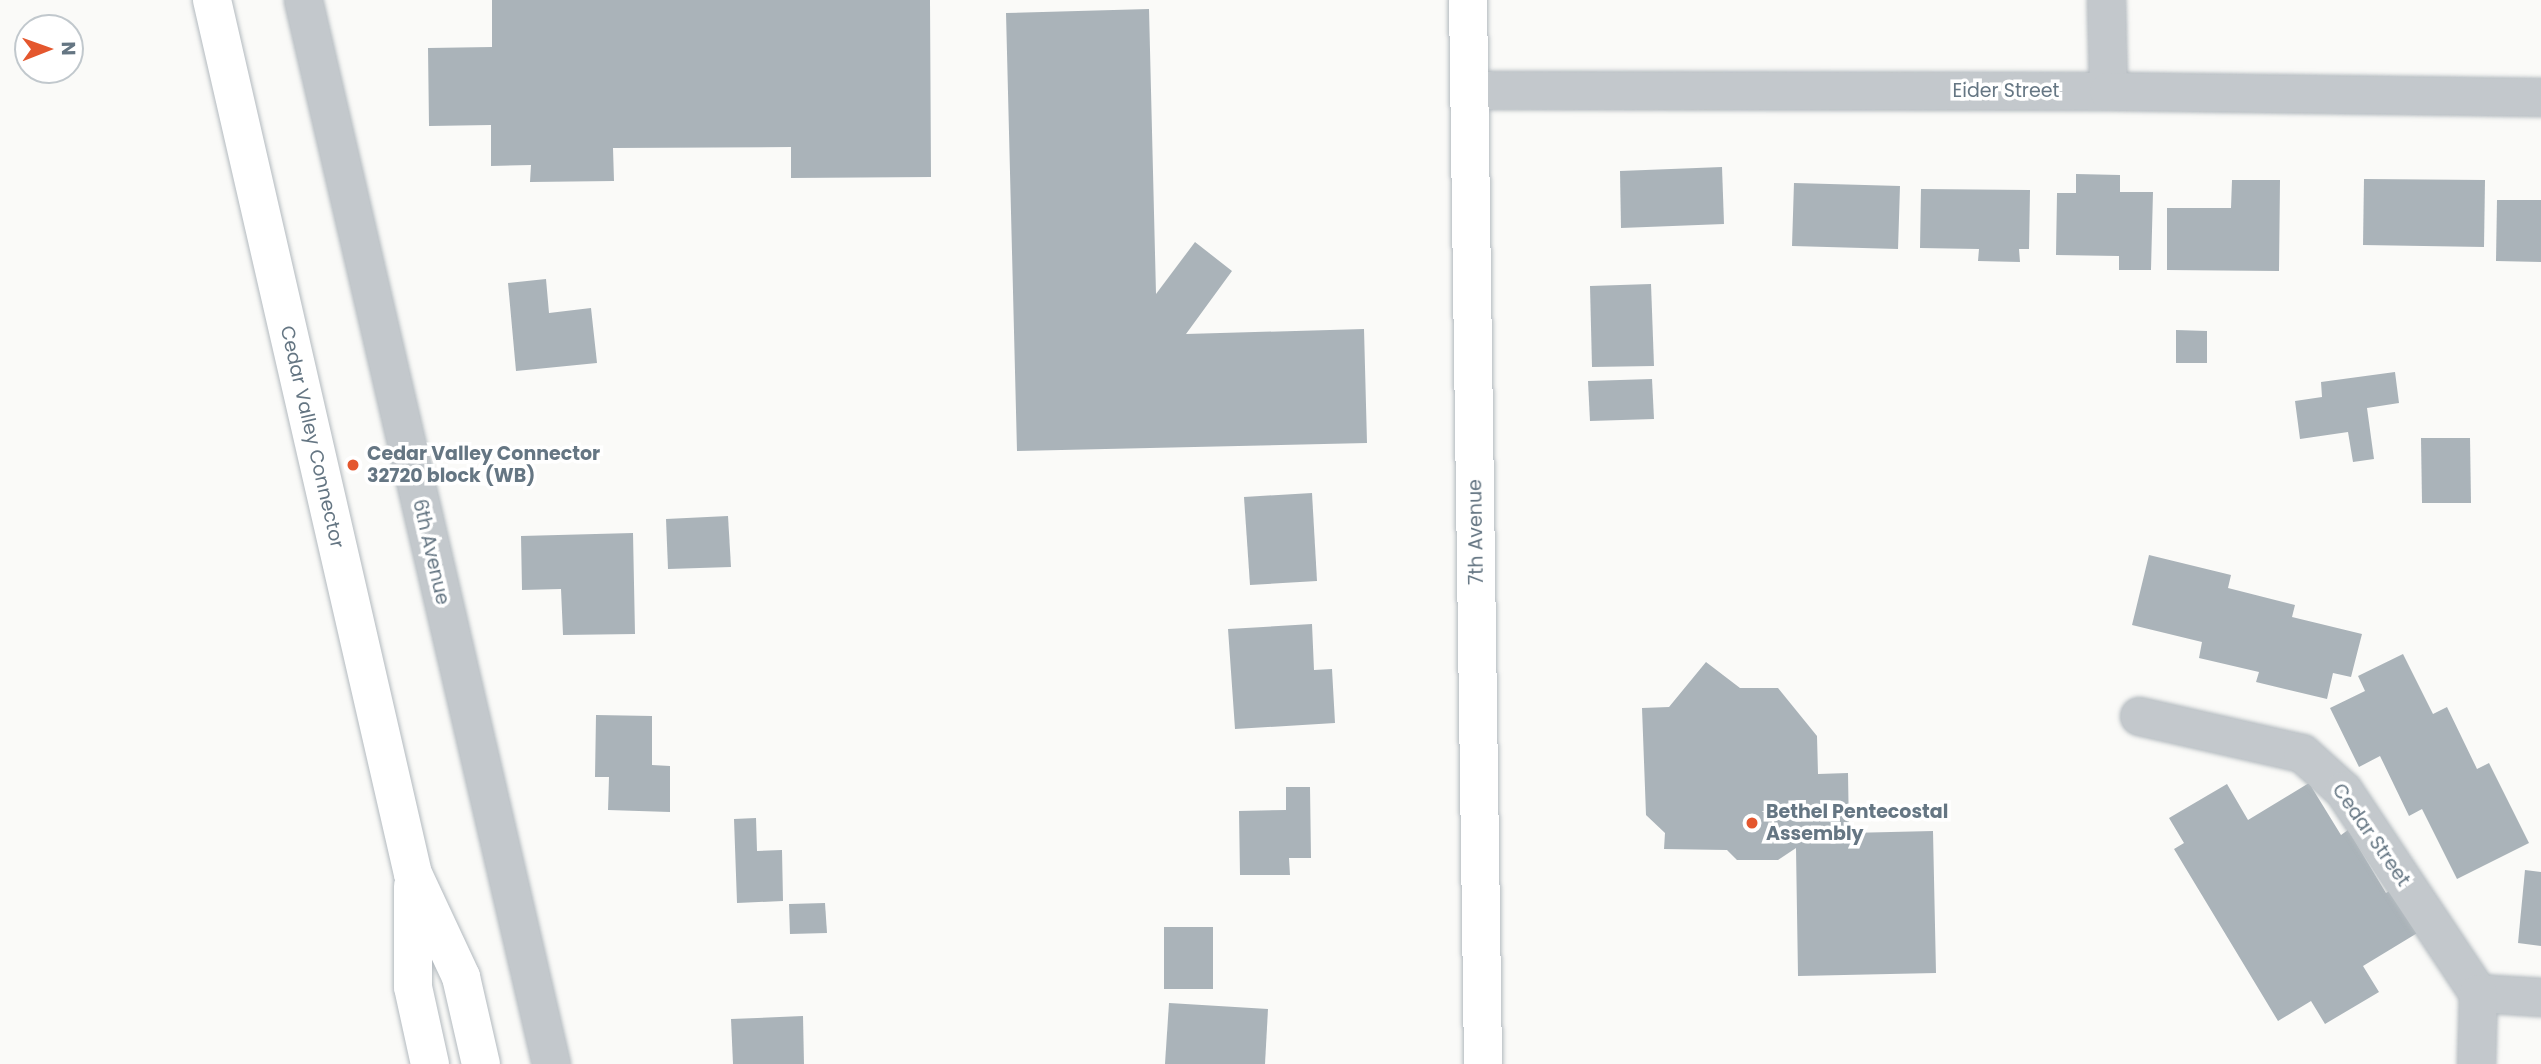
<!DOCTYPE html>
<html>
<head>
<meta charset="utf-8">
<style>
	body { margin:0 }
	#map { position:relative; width:2541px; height:1064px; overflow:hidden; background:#fafaf8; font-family:Poppins,sans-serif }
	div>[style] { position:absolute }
	.building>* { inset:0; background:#aab3b9 }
	.roads { filter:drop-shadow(0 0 2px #b3babf) drop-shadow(0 0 2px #b3babf) }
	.street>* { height:37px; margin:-18.5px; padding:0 18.5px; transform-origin:18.5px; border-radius:18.5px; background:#c3c8cc }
	.secondary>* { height:38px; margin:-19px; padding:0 19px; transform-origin:19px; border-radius:19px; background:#fff }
	.dots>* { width:19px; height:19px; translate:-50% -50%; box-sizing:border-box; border:4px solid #fff; border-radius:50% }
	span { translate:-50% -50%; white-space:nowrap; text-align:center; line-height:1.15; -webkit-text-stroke:7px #fff; paint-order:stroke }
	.street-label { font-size:19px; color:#657683 }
	.poi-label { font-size:19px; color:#657683; font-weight:700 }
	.left { translate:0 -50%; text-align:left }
	.north { position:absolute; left:14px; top:14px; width:70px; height:70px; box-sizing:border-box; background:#fff; border:2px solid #c1c8cd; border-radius:50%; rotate:89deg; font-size:19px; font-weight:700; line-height:28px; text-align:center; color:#657683 }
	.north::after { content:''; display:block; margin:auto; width:24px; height:32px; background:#e4572e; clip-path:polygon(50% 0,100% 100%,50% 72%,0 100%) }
</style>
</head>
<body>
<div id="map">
	<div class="building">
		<div style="clip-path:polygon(492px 0,930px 0,931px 177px,791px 178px,791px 147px,613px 148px,614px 181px,530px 182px,531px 165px,491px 166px,491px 125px,429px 126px,428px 48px,492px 47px)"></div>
		<div style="clip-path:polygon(1149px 9px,1156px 294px,1195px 242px,1232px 271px,1186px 334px,1364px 329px,1367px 443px,1017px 451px,1006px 13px)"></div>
		<div style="clip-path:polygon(1722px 167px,1724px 224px,1621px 228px,1620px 171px)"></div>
		<div style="clip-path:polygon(2076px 174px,2120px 175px,2120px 192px,2153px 192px,2151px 270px,2119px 270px,2119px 256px,2056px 255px,2057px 193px,2076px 193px)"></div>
		<div style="clip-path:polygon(2364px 179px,2485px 180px,2484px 247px,2363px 245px)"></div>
		<div style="clip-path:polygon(2232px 180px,2280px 180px,2279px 271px,2167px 270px,2167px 208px,2231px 208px)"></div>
		<div style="clip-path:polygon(1794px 183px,1900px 186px,1898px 249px,1792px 246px)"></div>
		<div style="clip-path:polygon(1921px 189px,2030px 190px,2029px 249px,2019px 249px,2020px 262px,1978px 261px,1979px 249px,1920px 248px)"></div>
		<div style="clip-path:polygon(2497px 200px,2541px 200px,2541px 262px,2496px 261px)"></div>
		<div style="clip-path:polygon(546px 279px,549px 313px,591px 308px,597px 363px,516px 371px,508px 283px)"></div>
		<div style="clip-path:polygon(1651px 284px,1654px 366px,1592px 367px,1590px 286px)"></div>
		<div style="clip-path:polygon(2176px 330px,2207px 331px,2207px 363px,2176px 363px)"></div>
		<div style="clip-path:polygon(2395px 372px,2399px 403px,2367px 408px,2374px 459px,2353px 462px,2348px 432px,2300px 439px,2295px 401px,2322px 397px,2321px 382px)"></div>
		<div style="clip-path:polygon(1652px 379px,1654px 419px,1590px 421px,1588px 381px)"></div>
		<div style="clip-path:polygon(2421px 438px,2470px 438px,2471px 503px,2422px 503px)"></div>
		<div style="clip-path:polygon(1312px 493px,1317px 581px,1250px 585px,1244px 497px)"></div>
		<div style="clip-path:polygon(728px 516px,731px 567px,668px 569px,666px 519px)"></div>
		<div style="clip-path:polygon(633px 533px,635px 634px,563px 635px,561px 589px,522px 590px,521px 536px)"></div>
		<div style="clip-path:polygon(2149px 555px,2231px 575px,2228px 588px,2295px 605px,2292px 617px,2362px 634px,2351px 677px,2333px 673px,2327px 699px,2256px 682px,2259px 672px,2199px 658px,2202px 642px,2132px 625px)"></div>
		<div style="clip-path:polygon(1312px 624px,1314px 670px,1332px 669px,1335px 723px,1235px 729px,1228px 629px)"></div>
		<div style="clip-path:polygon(2403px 654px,2433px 714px,2447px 707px,2477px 769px,2489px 763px,2529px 843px,2457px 879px,2422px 809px,2409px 816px,2380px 756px,2359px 767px,2330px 708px,2365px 691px,2358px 676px)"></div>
		<div style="clip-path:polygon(1706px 662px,1740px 688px,1778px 688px,1817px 736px,1818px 774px,1848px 773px,1849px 833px,1933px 831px,1936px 973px,1798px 976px,1796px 848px,1778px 860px,1737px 860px,1727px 850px,1664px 849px,1665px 833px,1646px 815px,1642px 708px,1669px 707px)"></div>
		<div style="clip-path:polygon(596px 715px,652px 716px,652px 765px,670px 766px,670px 812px,608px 810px,609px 777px,595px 777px)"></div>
		<div style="clip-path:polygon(2309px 783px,2341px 835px,2348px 830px,2386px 893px,2393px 889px,2419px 932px,2363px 966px,2379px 992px,2325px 1024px,2311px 1001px,2278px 1021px,2174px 849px,2184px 843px,2169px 818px,2227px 784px,2248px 820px)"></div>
		<div style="clip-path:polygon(1286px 787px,1310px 787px,1311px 858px,1289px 858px,1290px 875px,1240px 875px,1239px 811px,1286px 810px)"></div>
		<div style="clip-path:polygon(756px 818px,757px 851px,782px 850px,783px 901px,737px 903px,734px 819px)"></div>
		<div style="clip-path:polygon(2525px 870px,2541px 872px,2541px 946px,2518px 943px)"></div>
		<div style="clip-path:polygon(825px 903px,827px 933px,790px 934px,789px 904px)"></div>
		<div style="clip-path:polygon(1164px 927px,1213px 927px,1213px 989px,1164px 989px)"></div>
		<div style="clip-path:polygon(1169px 1003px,1268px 1009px,1265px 1064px,1165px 1064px)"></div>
		<div style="clip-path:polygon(803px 1016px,804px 1064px,733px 1064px,731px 1019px)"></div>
	</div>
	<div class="roads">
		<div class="street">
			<div style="left:303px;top:0;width:1093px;rotate:76.88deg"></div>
			<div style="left:2106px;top:0;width:91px;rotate:88.7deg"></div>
			<div style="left:1470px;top:90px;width:638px;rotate:0.09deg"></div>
			<div style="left:2108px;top:91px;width:433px;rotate:0.8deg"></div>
			<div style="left:2139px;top:716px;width:167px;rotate:12.8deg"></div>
			<div style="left:2302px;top:753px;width:55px;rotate:42.1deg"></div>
			<div style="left:2343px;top:790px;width:244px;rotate:56.4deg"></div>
			<div style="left:2478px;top:993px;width:63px;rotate:3.6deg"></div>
			<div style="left:2476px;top:1064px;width:71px;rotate:-88.4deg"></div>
		</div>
		<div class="secondary">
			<div style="left:212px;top:0;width:897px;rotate:77.05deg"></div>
			<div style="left:413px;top:874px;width:114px;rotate:65deg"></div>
			<div style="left:461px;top:977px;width:89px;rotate:77.1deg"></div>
			<div style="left:1468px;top:0;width:1064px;rotate:89.19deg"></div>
			<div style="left:413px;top:886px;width:101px;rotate:90deg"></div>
			<div style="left:413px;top:987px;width:79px;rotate:77.6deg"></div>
		</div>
	</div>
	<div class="dots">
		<div style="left:353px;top:465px;background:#e4572e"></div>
		<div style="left:1752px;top:823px;background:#e4572e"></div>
	</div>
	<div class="street-label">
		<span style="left:2006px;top:91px">Eider Street</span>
		<span style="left:312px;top:437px;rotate:77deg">Cedar Valley Connector</span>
		<span style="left:1476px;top:532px;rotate:-91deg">7th Avenue</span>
		<span style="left:431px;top:552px;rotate:77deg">6th Avenue</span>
		<span style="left:2371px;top:835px;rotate:55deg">Cedar Street</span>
	</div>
	<div class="poi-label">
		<span class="left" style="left:367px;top:465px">Cedar Valley Connector<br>32720 block (WB)</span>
		<span class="left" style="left:1766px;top:823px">Bethel Pentecostal<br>Assembly</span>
	</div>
	<div class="north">N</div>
</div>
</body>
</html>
